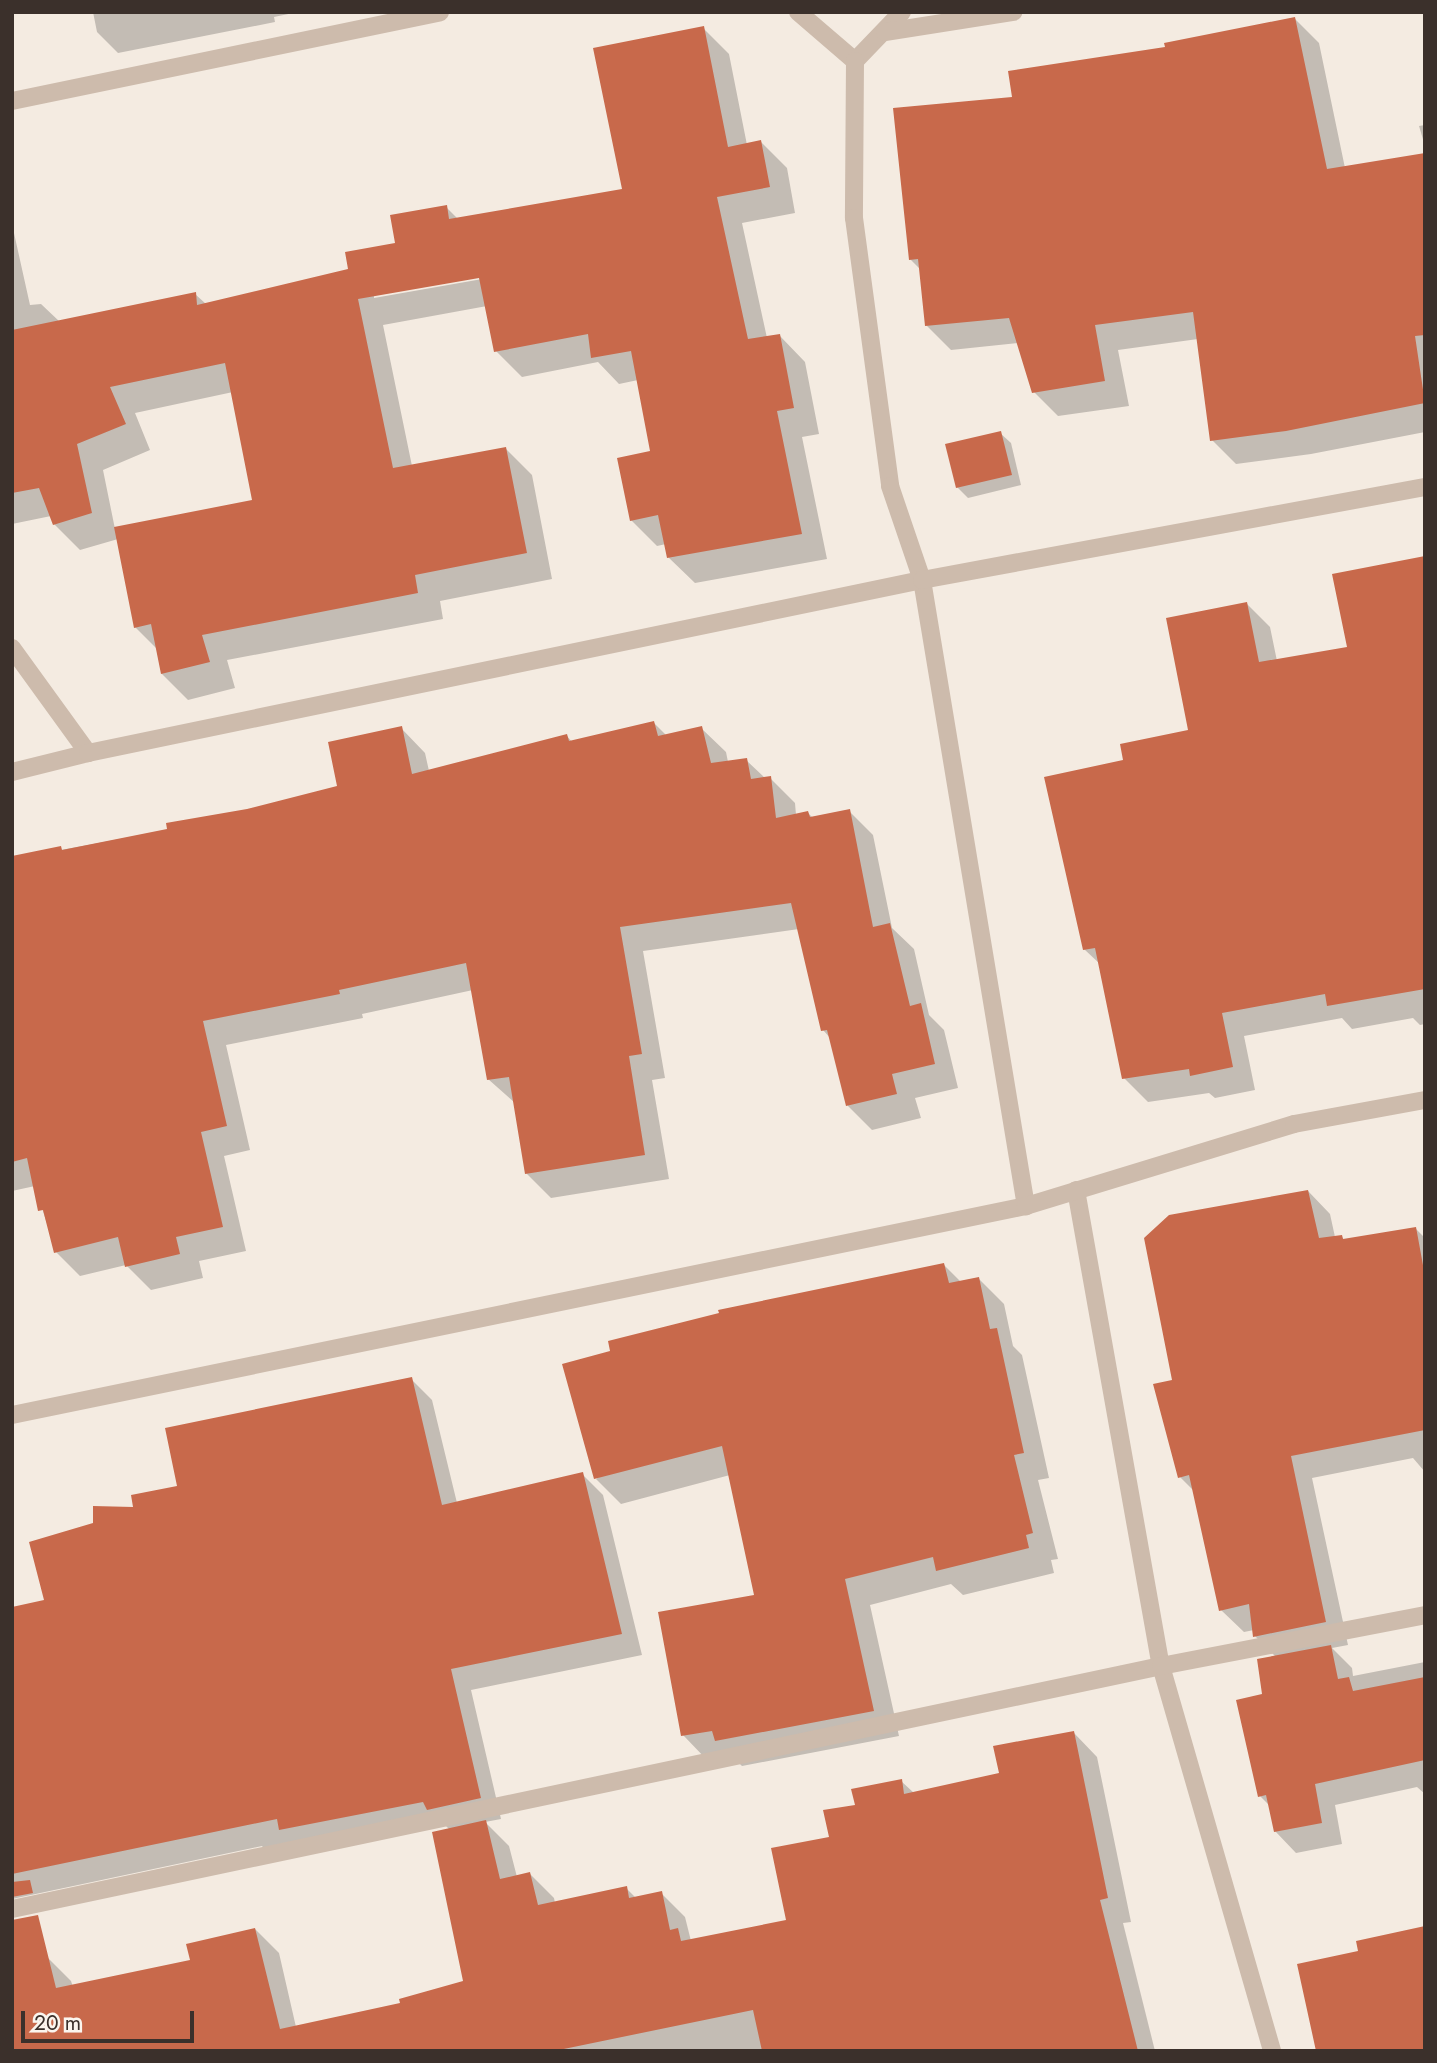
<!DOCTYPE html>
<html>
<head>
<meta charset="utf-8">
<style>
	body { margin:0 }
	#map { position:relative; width:1437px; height:2063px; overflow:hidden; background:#f4ebe1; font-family:Jost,sans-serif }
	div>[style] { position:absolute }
	.shadow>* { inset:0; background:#0003 }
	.building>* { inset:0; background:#c8694b }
	.minor>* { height:18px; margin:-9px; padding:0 9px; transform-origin:9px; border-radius:9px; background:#cdbbac }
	span { translate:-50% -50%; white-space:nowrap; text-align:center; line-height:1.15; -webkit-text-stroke:7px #fbf5ee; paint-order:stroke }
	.frame { position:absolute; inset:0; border:14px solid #3b302b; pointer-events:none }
	.scale { position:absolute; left:21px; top:2011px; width:173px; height:32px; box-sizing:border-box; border:4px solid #3b302b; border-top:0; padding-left:9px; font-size:21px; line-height:24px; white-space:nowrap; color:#3b302b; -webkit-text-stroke:5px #fbf5ee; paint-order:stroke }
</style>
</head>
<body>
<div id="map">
	<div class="shadow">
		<div style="clip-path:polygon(93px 12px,298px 12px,274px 17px,275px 22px,118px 53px,97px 32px)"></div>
		<div style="clip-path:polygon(1295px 19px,1319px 43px,1345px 168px,1425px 154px,1425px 432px,1311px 454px,1236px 464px,1212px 440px,1198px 339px,1118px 350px,1129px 406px,1058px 416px,1034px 392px,1019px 343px,951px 350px,926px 325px,921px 270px,910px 259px,1014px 99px,1167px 48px)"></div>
		<div style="clip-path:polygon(evenodd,703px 28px,729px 54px,747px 145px,761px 142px,787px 168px,795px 213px,742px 223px,767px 338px,779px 335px,805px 362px,819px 434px,802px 437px,827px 559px,695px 583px,668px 557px,666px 544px,657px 546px,631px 520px,652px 453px,638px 380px,619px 384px,598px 362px,522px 377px,496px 351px,487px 306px,383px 325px,412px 466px,506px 449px,532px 475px,552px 579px,440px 601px,443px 619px,227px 660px,235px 688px,188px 700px,162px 674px,158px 650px,135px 627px,118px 539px,80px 550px,54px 524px,51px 516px,12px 524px,12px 224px,30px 305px,41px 304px,60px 322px,195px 294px,206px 304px,351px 270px,397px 245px,446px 207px,458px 219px,624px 190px,703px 28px,488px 274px,488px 278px,374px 298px,374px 295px,488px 274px,703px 28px,233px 392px,255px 501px,115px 529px,103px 470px,150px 450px,135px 413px,233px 392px)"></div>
		<div style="clip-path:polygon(1425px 125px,1425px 146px,1419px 126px)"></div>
		<div style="clip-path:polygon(1000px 433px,1011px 443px,1021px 485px,968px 498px,957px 487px)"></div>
		<div style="clip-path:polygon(1425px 558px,1425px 1024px,1420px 1025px,1413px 1018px,1352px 1029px,1342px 1018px,1244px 1036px,1255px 1090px,1215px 1098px,1209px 1093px,1148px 1102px,1124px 1078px,1101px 965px,1084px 949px,1125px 762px,1190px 731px,1247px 604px,1270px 627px,1277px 661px,1349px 648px)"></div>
		<div style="clip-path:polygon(654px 723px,667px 736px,701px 728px,726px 752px,728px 762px,746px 760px,766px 779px,770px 778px,795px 803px,796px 815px,808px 813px,813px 818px,849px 811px,873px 835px,892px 928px,914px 949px,929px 1015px,944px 1030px,958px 1088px,915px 1098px,921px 1118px,872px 1130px,848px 1106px,831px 1039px,823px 1030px,799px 929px,643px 951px,665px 1078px,652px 1080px,669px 1179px,551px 1198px,526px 1173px,515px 1103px,488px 1079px,473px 990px,362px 1014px,363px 1018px,226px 1045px,250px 1150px,224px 1156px,246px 1251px,199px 1261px,203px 1278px,151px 1290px,126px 1265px,80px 1276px,56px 1252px,35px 1186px,12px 1191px,12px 859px,169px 830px,339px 787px,401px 728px,425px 753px,429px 771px,567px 736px,572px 742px)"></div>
		<div style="clip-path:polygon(1308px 1191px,1330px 1214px,1335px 1237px,1341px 1236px,1345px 1241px,1416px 1229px,1425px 1238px,1425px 1472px,1413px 1458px,1312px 1478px,1348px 1645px,1332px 1648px,1352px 1668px,1353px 1676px,1425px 1662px,1425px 1794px,1417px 1787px,1335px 1805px,1342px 1844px,1296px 1853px,1275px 1831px,1270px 1806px,1260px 1796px,1264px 1696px,1276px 1657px,1255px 1636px,1254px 1630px,1244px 1632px,1221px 1610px,1194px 1491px,1180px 1477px,1174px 1381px)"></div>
		<div style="clip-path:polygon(944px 1265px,961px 1282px,979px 1279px,1004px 1304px,1013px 1346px,1022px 1355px,1049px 1478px,1038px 1480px,1058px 1559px,1051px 1560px,1054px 1573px,963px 1595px,951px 1584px,870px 1605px,899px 1736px,742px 1766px,733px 1757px,708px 1761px,683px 1735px,756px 1596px,730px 1475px,621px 1504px,596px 1479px)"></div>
		<div style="clip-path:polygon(411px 1379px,432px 1400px,457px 1503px,582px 1474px,603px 1495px,642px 1655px,471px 1690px,501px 1819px,485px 1822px,509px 1846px,517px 1877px,530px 1874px,554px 1898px,555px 1903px,626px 1888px,636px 1898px,661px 1893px,685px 1917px,691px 1941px,788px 1922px,831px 1838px,857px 1806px,901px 1781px,914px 1793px,1001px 1775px,1074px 1733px,1097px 1757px,1131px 1922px,1123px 1923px,1155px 2051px,12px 2051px,47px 1957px,71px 1981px,73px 1987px,192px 1961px,255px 1929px,279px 1953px,296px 2027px,403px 2005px,465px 1982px,450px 1830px,443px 1823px,265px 1850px,262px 1846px,12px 1899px,12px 1609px,47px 1601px,94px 1525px)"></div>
	</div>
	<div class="building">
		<div style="clip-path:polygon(1295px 17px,1327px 169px,1425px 153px,1425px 335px,1415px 336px,1425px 403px,1286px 431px,1210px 441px,1193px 312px,1095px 325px,1105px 381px,1032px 393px,1009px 318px,925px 326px,918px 259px,909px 260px,893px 108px,1012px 97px,1008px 71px,1165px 47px,1164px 43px)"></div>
		<div style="clip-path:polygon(704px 26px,728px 147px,761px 140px,770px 187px,717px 197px,748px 339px,780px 334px,794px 408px,777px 411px,802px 534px,667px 558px,658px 515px,630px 521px,617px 458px,650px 451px,631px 351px,591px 358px,588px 334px,494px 352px,479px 278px,358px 299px,393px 468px,506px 447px,527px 553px,415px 575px,418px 593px,202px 635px,210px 662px,161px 674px,151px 624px,134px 628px,114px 527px,252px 500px,225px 363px,110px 387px,126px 424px,77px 444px,92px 513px,53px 525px,39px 488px,12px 493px,12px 330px,196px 292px,197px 305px,348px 269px,345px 252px,395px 243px,390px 215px,447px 205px,449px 219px,622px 189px,593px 48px)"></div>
		<div style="clip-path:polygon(1001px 431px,1012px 475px,956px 488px,945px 444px)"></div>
		<div style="clip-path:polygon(1425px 556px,1425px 989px,1327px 1006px,1325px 994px,1222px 1013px,1233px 1067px,1190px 1076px,1189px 1069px,1122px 1079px,1095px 948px,1083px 950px,1044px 777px,1123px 760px,1120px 744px,1188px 730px,1166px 618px,1247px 602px,1259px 662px,1347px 647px,1332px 574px)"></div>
		<div style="clip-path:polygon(654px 721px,658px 736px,702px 726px,711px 763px,747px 758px,751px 779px,771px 776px,776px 818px,808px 811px,810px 817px,850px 809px,873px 927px,890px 923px,910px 1006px,921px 1003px,935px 1064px,892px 1074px,897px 1094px,846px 1106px,827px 1030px,821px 1031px,791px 903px,620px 927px,642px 1054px,629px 1056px,645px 1155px,525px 1174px,509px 1077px,487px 1080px,466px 963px,339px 990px,340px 994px,203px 1021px,227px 1126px,201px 1132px,223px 1227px,176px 1237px,180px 1254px,125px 1267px,118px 1237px,54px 1253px,43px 1210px,38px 1211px,27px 1158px,12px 1162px,12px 856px,61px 846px,62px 850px,167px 829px,166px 823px,247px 809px,337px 786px,328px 742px,402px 726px,412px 774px,567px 734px,569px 741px)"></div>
		<div style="clip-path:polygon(1308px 1190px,1319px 1238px,1342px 1235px,1343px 1239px,1416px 1227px,1425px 1276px,1425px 1430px,1291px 1456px,1326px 1622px,1253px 1637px,1249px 1604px,1219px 1611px,1189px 1475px,1178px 1478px,1153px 1384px,1172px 1380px,1144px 1238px,1169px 1215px)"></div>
		<div style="clip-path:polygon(944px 1263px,949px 1283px,979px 1277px,990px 1329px,997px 1328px,1024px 1453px,1014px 1455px,1033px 1533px,1026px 1535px,1029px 1548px,936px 1571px,933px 1557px,845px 1579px,874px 1711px,715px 1741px,712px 1731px,681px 1736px,658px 1612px,754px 1595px,722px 1446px,594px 1479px,562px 1364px,610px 1351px,608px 1341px,719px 1313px,718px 1310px)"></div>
		<div style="clip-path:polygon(412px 1377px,442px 1505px,583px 1472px,622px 1634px,451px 1669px,481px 1798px,427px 1810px,423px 1802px,279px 1830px,277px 1819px,12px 1874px,12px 1607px,44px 1600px,29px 1542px,93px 1523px,93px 1506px,133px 1507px,131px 1495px,177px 1486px,165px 1428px)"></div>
		<div style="clip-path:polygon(1331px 1645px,1338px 1679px,1349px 1677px,1353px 1691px,1425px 1677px,1425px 1760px,1315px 1784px,1322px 1823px,1274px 1832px,1266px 1795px,1258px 1797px,1236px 1700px,1262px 1694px,1257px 1659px)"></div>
		<div style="clip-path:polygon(1074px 1731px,1108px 1898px,1100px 1900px,1138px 2051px,762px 2051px,753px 2010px,554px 2051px,12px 2051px,12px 1920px,38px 1915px,56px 1988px,190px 1960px,186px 1944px,255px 1928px,280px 2029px,400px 2003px,399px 1999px,463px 1981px,432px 1832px,486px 1820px,500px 1879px,530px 1872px,538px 1905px,627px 1886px,629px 1898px,662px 1891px,670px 1930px,678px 1928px,681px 1941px,786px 1920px,771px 1848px,829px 1837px,823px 1810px,855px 1805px,851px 1789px,902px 1779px,904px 1794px,999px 1773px,993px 1746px)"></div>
		<div style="clip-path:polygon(30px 1880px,33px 1893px,12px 1897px,12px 1882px)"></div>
		<div style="clip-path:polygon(1425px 1926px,1425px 2051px,1316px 2051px,1297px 1964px,1358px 1951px,1356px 1941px)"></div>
	</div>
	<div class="minor">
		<div style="left:798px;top:12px;width:75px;rotate:40.7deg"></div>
		<div style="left:902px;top:12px;width:68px;rotate:133.8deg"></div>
		<div style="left:855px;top:61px;width:157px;rotate:90.4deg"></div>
		<div style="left:854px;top:218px;width:270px;rotate:82.3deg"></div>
		<div style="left:890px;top:486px;width:99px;rotate:71.2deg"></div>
		<div style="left:922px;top:580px;width:635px;rotate:80.57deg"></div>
		<div style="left:885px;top:32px;width:130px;rotate:-8.9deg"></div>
		<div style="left:12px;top:101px;width:437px;rotate:-11.7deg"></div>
		<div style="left:12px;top:648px;width:130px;rotate:54.1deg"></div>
		<div style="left:12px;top:772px;width:78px;rotate:-14deg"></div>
		<div style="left:88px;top:753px;width:852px;rotate:-11.72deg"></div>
		<div style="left:922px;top:580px;width:512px;rotate:-10.48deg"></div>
		<div style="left:1076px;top:1190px;width:484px;rotate:79.9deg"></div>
		<div style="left:1161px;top:1666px;width:401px;rotate:73.9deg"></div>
		<div style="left:12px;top:1415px;width:1035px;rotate:-11.65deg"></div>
		<div style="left:1026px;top:1206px;width:280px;rotate:-17deg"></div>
		<div style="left:1294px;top:1124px;width:133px;rotate:-10.4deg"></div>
		<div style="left:12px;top:1909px;width:1174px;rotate:-11.94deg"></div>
		<div style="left:1161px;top:1666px;width:269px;rotate:-10.9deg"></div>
	</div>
	<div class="frame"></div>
	<div class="scale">20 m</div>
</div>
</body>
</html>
